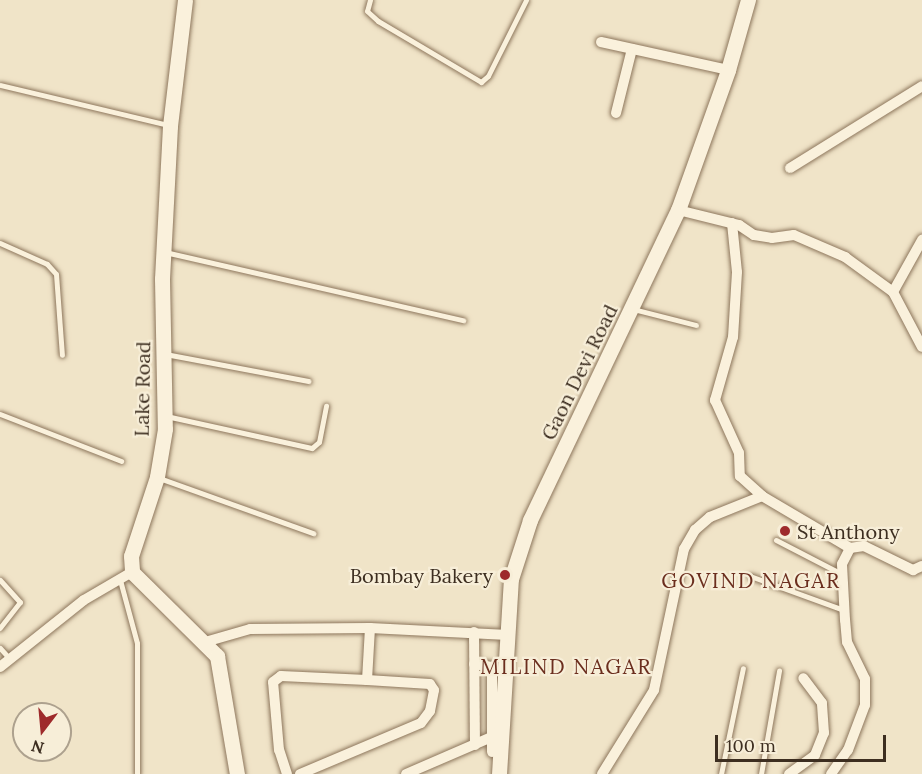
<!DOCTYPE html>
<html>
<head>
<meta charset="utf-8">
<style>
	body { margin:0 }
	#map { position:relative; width:922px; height:774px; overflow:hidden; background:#f0e4c8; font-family:Lora,serif }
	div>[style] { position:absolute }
	.roads { filter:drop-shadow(0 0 2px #8d765c) drop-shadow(0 0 2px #8d765c) }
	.lane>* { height:5px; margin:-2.5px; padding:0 2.5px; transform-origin:2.5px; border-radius:2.5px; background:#faf1dc }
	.street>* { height:10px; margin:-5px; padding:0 5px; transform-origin:5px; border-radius:5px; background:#faf1dc }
	.secondary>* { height:15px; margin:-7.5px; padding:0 7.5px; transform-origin:7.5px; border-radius:7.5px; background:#faf1dc }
	.dots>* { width:16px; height:16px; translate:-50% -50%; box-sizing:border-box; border:3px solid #f7eed8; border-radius:50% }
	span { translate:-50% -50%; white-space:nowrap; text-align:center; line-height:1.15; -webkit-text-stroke:4.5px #f7eed8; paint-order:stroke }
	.street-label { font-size:20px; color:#3d2e20 }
	.poi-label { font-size:20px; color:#3d2e20 }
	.left { translate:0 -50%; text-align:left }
	.right { translate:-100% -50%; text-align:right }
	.neighbourhood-label { font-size:21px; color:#6b2e1e; letter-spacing:1.5px }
	.north { position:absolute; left:12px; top:702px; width:60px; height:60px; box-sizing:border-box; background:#f7eed8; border:2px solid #ada18e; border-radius:50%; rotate:196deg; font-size:16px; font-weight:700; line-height:24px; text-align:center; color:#3d2e20 }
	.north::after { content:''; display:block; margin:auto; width:21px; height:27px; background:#9e2a2b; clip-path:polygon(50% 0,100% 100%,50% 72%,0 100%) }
	.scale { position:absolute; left:715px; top:735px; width:171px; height:27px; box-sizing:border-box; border:3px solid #3d2e20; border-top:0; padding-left:8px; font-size:18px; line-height:21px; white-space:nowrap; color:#3d2e20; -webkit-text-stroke:4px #f7eed8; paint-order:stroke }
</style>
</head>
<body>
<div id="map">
	<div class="roads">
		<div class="lane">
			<div style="left:370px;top:0;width:11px;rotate:105deg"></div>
			<div style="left:367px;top:11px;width:15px;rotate:42deg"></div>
			<div style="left:378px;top:21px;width:120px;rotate:30.6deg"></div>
			<div style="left:481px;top:82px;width:9px;rotate:-41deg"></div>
			<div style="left:488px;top:76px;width:85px;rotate:-63.4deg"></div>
			<div style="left:0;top:85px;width:173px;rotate:13.4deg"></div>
			<div style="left:0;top:243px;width:51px;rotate:24.1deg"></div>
			<div style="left:47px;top:264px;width:13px;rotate:48deg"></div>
			<div style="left:56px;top:274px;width:81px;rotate:85.8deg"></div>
			<div style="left:165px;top:252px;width:306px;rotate:12.9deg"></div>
			<div style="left:633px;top:309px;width:65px;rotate:14.3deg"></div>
			<div style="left:165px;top:354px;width:146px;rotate:10.7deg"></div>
			<div style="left:0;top:414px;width:130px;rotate:21.2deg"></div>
			<div style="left:166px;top:416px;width:149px;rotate:12.4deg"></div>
			<div style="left:312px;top:448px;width:9px;rotate:-41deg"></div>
			<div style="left:319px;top:442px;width:37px;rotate:-79deg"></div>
			<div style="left:159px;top:478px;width:164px;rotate:19.7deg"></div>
			<div style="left:776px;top:540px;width:74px;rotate:27.3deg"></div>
			<div style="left:750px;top:576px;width:100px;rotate:19.9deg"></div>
			<div style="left:0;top:580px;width:30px;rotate:48deg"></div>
			<div style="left:20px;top:602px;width:33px;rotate:128deg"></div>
			<div style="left:120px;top:580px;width:65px;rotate:74.9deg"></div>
			<div style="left:137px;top:643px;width:131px;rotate:90deg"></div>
			<div style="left:0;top:648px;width:15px;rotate:48deg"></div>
			<div style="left:721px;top:774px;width:108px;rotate:-78.3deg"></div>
			<div style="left:761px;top:774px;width:105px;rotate:-80.1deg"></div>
		</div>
		<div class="street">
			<div style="left:601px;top:42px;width:130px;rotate:12.4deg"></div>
			<div style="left:616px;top:113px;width:66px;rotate:-76deg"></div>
			<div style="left:790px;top:168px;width:155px;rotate:-31.8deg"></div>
			<div style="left:678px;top:210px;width:63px;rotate:13.8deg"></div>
			<div style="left:739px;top:225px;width:18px;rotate:34deg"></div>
			<div style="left:754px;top:235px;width:18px;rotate:9deg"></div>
			<div style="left:772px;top:238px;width:22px;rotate:-8deg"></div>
			<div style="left:794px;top:235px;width:56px;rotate:23.3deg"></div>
			<div style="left:845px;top:257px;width:59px;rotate:36.1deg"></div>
			<div style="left:893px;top:292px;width:62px;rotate:62.2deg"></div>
			<div style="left:732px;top:223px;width:49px;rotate:84.2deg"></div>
			<div style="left:737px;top:272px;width:65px;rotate:93.5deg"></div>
			<div style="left:733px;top:337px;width:66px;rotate:105.9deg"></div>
			<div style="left:715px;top:400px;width:58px;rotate:65.6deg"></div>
			<div style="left:739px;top:453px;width:23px;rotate:88deg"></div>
			<div style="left:740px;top:476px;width:30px;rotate:42deg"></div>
			<div style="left:893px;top:292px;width:60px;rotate:-60.9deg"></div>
			<div style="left:850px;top:548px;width:14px;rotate:-8deg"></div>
			<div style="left:864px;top:546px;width:55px;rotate:26.1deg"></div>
			<div style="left:913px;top:570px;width:10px;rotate:-24deg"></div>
			<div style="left:474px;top:632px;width:113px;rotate:89.5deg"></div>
			<div style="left:205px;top:642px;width:47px;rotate:-16.1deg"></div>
			<div style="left:250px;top:629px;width:120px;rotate:-0.5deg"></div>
			<div style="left:370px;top:628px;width:138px;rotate:2.9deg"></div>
			<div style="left:474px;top:664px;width:18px;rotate:9deg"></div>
			<div style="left:492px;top:667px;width:85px;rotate:90deg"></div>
			<div style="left:0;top:667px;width:107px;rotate:-38.6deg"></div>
			<div style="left:84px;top:600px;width:56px;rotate:-30.3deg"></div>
			<div style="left:287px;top:774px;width:25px;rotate:-108deg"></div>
			<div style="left:279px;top:750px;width:68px;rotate:-95deg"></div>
			<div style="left:273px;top:682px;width:10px;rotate:-37deg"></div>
			<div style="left:281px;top:676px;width:86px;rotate:2.7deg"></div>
			<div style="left:367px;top:680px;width:52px;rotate:-86.7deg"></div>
			<div style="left:300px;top:774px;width:131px;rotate:-22.9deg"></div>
			<div style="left:421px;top:723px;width:15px;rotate:-53deg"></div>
			<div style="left:430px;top:711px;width:21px;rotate:-79deg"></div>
			<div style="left:434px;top:690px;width:7px;rotate:-124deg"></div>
			<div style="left:430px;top:684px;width:63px;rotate:-176.4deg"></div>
			<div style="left:406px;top:774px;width:98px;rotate:-23.4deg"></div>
			<div style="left:602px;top:774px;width:99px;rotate:-58.2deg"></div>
			<div style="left:654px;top:690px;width:144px;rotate:-78deg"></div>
			<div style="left:684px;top:549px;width:22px;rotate:-60deg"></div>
			<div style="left:695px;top:530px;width:20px;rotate:-41deg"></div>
			<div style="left:710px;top:517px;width:56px;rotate:-22deg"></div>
			<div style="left:762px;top:496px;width:102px;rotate:30.6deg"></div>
			<div style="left:789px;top:774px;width:32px;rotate:-36deg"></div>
			<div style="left:815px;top:755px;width:24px;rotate:-68deg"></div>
			<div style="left:824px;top:733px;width:30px;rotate:-94deg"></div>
			<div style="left:822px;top:703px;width:31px;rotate:-127deg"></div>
			<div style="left:831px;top:774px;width:29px;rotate:-55deg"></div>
			<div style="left:848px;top:750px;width:48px;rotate:-69.3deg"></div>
			<div style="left:865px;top:705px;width:26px;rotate:-90deg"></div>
			<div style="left:865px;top:679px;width:41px;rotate:-115.9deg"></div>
			<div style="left:847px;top:642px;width:22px;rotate:-95deg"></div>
			<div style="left:845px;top:620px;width:56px;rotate:-93.1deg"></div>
			<div style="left:842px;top:564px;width:18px;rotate:-63deg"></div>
		</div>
		<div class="secondary">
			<div style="left:185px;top:0;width:127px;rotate:96.8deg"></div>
			<div style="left:170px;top:126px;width:153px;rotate:93deg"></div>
			<div style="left:162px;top:279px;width:150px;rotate:88.9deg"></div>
			<div style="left:165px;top:429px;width:49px;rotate:99.5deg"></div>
			<div style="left:157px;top:477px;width:83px;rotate:108.2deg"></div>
			<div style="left:131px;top:556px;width:16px;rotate:86deg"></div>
			<div style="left:132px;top:572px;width:120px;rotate:44.7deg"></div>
			<div style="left:217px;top:656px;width:120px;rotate:80.4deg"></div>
			<div style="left:499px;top:774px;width:195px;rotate:-86.5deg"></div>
			<div style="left:511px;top:579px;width:62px;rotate:-72.1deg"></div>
			<div style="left:530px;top:520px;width:344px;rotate:-64.5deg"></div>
			<div style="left:678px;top:210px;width:149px;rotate:-70.3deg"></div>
			<div style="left:728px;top:70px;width:73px;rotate:-74.1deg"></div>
		</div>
	</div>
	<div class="dots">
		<div style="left:785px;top:531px;background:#9e2a2b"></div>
		<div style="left:505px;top:575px;background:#9e2a2b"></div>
	</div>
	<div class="street-label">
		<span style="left:579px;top:372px;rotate:-64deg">Gaon Devi Road</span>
		<span style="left:142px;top:389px;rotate:-89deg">Lake Road</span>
	</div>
	<div class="poi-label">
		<span class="left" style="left:797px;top:531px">St Anthony</span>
		<span class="right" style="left:493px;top:575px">Bombay Bakery</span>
	</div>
	<div class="neighbourhood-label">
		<span style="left:751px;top:581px">GOVIND NAGAR</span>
		<span style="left:566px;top:667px">MILIND NAGAR</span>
	</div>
	<div class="north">N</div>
	<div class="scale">100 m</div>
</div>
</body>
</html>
